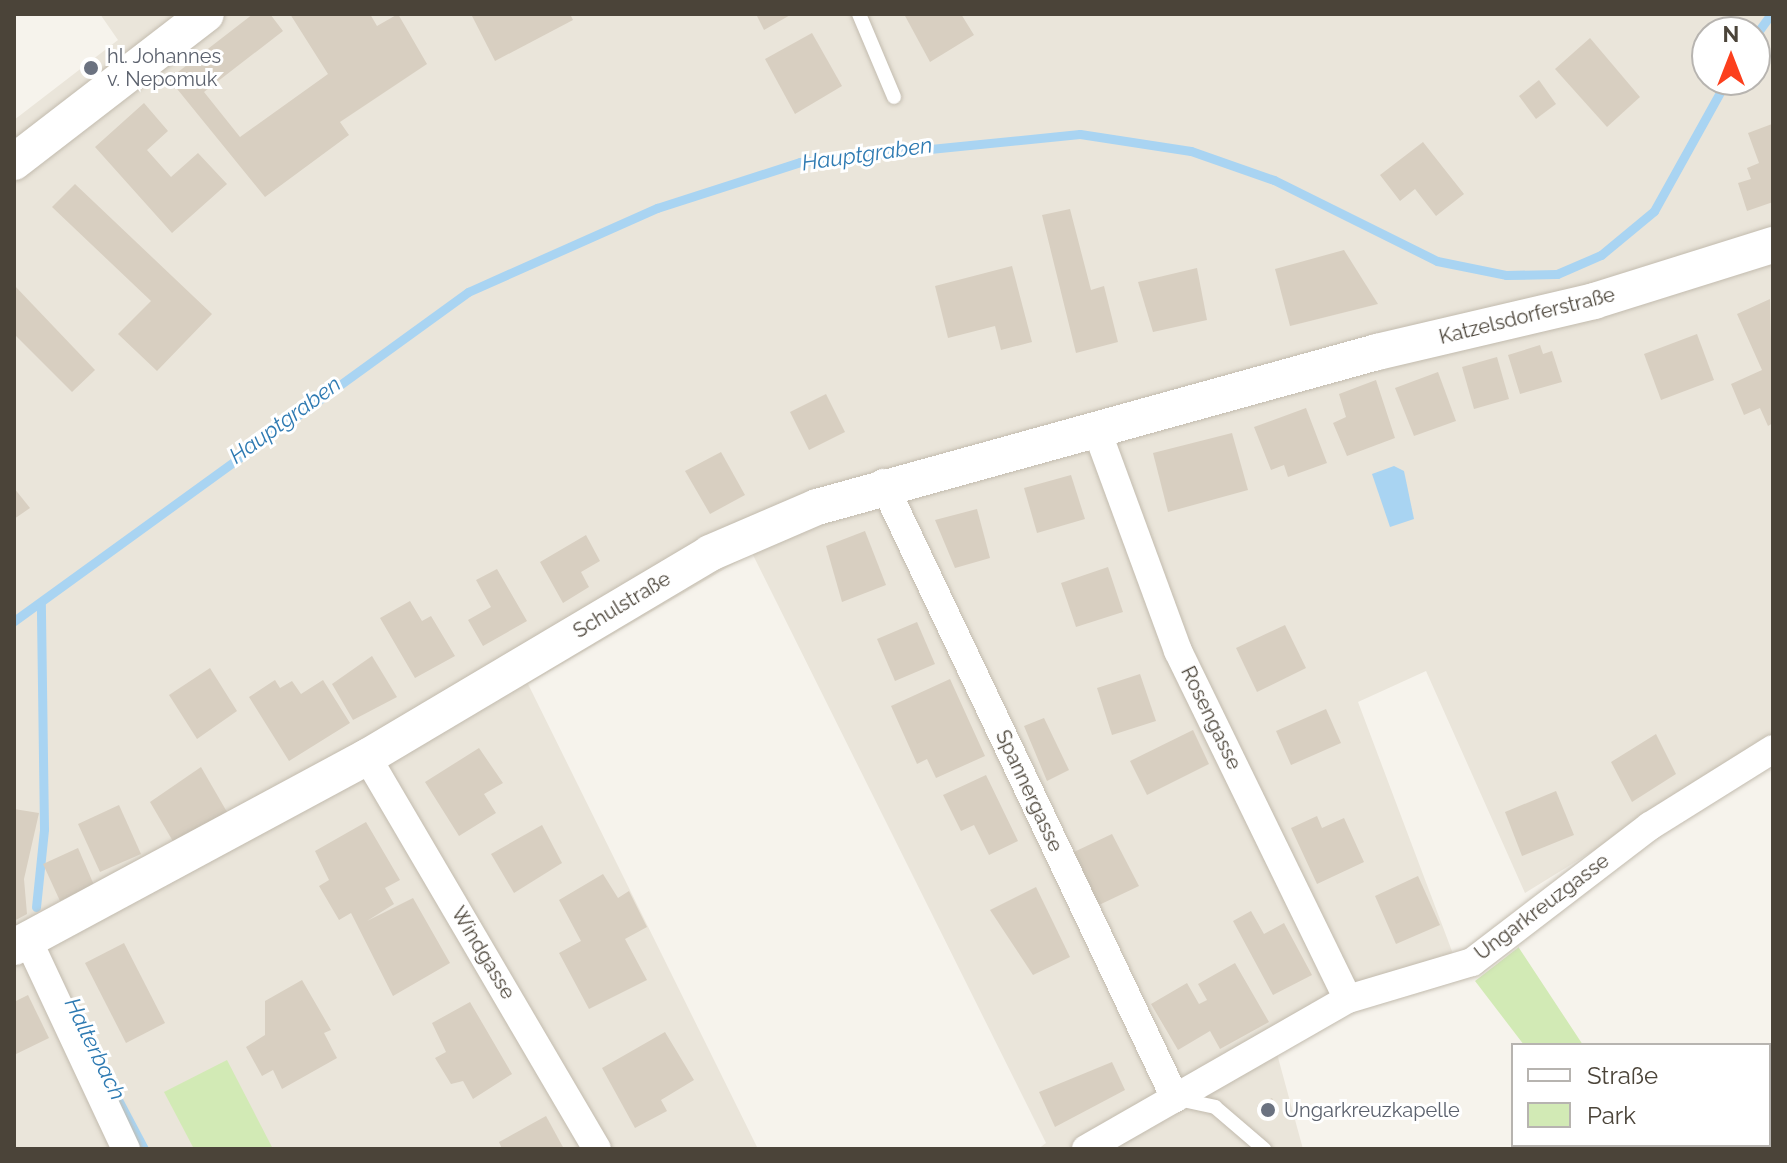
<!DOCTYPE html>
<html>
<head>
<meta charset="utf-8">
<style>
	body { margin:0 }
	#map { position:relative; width:1787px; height:1163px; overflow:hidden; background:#f6f3ec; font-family:Raleway,sans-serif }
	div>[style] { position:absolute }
	.residential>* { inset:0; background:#eae5da }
	.green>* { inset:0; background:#d2eab5 }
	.water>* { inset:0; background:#a9d4f2 }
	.stream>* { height:9px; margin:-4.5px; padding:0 4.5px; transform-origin:4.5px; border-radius:4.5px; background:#a9d4f2 }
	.building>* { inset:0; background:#d8cfc1 }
	.roads { filter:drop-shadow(0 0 2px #c2bbae) drop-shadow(0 0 2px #c2bbae) }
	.service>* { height:14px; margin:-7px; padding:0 7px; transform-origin:7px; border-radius:7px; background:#fff }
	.minor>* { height:28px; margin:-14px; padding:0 14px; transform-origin:14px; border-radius:14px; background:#fff }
	.tertiary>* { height:36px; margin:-18px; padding:0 18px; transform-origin:18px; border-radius:18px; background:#fff }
	.dots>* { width:22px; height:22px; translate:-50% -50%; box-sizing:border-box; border:4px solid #fff; border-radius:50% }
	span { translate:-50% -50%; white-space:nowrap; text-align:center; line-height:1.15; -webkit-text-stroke:6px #fff; paint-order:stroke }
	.worship-label { font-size:20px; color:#5b616d }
	.left { translate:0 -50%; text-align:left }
	.street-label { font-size:20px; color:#4b4439 }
	.water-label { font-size:22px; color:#2e7ab2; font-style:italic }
	.frame { position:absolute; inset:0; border:16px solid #4b4439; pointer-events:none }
	.legend { position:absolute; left:1511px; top:1043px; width:260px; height:104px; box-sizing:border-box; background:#fff; border:2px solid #b7b4b0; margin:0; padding:10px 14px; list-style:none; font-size:24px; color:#4b4439 }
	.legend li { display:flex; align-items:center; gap:16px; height:40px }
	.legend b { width:40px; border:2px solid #b7b4b0 }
	.north { position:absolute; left:1691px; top:16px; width:80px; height:80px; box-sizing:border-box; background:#fff; border:2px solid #b7b4b0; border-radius:50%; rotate:0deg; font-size:22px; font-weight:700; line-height:32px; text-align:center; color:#4b4439 }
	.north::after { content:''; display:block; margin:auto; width:28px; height:36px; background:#fc3f1d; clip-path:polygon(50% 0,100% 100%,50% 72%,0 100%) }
</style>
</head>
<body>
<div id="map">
	<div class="residential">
		<div style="clip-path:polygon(evenodd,100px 14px,1773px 14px,1773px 740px,1525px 893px,1426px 671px,1358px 702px,1461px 975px,1341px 1012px,1276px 1050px,1303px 1149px,1038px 1149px,1046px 1143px,752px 553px,528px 684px,758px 1149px,14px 1149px,14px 120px,118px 40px,100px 14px,1707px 32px,1755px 32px,1755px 80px,1707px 80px,1707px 32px)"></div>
	</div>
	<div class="green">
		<div style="clip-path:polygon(1519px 947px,1519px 948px,1583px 1045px,1524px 1045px,1475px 981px)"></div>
		<div style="clip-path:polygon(227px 1060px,273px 1149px,194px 1149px,164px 1092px)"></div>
	</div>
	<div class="water">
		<div style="clip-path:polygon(1394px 466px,1404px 471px,1414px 519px,1390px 527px,1372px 474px)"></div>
	</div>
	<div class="stream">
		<div style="left:1755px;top:36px;width:27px;rotate:-54deg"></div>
		<div style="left:14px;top:621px;width:561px;rotate:-35.93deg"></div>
		<div style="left:468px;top:292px;width:207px;rotate:-24deg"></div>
		<div style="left:657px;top:208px;width:150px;rotate:-17.8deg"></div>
		<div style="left:800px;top:162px;width:281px;rotate:-5.7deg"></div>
		<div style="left:1080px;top:134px;width:112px;rotate:8.7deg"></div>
		<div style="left:1191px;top:151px;width:88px;rotate:19.3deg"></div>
		<div style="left:1274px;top:180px;width:182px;rotate:26.4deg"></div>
		<div style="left:1437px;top:261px;width:70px;rotate:11.5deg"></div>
		<div style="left:1506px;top:275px;width:51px;rotate:-1.1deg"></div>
		<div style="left:1557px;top:274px;width:48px;rotate:-23.4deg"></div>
		<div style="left:1601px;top:255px;width:69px;rotate:-39.7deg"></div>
		<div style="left:1654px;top:211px;width:150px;rotate:-60.9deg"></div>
		<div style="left:36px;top:907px;width:78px;rotate:-84.1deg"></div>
		<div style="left:44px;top:829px;width:226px;rotate:-90.8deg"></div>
		<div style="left:114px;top:1092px;width:64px;rotate:62.2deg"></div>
	</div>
	<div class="building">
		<div style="clip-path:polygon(253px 14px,270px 14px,283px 31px,204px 92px,240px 137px,328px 74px,290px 14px,370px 14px,377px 26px,398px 14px,427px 64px,340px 122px,349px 135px,265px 197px,169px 79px)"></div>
		<div style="clip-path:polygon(471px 14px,570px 14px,573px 20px,495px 61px)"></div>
		<div style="clip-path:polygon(756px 14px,792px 14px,764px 30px)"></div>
		<div style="clip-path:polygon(904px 14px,961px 14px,974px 35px,930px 62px)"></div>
		<div style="clip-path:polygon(812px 33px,842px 86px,795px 114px,765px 59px)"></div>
		<div style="clip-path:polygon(1590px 38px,1640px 97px,1607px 127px,1555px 69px)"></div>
		<div style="clip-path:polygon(1539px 80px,1556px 104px,1536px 119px,1519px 96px)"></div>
		<div style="clip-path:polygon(144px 103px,168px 131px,147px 150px,171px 177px,198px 153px,227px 184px,172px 233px,95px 147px)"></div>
		<div style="clip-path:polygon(1772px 124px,1773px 202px,1747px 211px,1738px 183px,1751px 179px,1747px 168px,1759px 163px,1748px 133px)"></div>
		<div style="clip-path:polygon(1423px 142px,1464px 194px,1436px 216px,1415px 189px,1400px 201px,1380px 175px)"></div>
		<div style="clip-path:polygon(75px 184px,212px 314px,157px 371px,118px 334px,151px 301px,52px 207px)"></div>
		<div style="clip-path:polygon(1070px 209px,1091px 290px,1104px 286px,1118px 342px,1076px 353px,1042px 215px)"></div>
		<div style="clip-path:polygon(1344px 250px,1378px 304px,1290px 326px,1275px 269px)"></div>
		<div style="clip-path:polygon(1012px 266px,1032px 342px,1001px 350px,995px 326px,948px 338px,935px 286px)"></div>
		<div style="clip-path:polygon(1197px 268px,1207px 320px,1153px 332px,1138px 282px)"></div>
		<div style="clip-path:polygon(14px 285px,95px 370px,72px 392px,14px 334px)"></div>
		<div style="clip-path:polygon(1770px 299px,1773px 423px,1768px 426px,1760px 408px,1744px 415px,1731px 384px,1762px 370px,1737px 314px)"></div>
		<div style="clip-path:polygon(1697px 334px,1714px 380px,1661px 400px,1644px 354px)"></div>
		<div style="clip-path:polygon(1540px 345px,1543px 354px,1552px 351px,1562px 382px,1520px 394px,1508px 355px)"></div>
		<div style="clip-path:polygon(1497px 357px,1509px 399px,1474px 409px,1462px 367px)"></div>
		<div style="clip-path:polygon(1438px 372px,1456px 421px,1414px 436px,1395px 388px)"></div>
		<div style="clip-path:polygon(1376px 380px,1395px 438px,1347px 456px,1333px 423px,1346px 417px,1339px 394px)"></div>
		<div style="clip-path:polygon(826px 394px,845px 432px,809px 450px,790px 412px)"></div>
		<div style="clip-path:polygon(1306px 408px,1327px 463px,1288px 477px,1284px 465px,1271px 470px,1254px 427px)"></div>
		<div style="clip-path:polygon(1232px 433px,1248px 490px,1168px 512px,1153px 453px)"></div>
		<div style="clip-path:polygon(721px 452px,745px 495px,710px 514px,685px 471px)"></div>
		<div style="clip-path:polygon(1071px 475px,1085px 519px,1037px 533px,1024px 488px)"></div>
		<div style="clip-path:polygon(14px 488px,30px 508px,14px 519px)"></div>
		<div style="clip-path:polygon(977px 509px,990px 558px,955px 568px,935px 520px)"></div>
		<div style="clip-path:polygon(865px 531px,886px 585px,842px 602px,826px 546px)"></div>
		<div style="clip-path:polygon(586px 535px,600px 561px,581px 572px,589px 587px,563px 603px,540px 562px)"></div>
		<div style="clip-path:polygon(1108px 567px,1123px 612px,1076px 627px,1061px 583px)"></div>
		<div style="clip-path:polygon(497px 569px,527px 621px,483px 646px,468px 620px,491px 607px,476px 580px)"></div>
		<div style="clip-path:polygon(410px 601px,422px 621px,431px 616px,455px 656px,415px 678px,380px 618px)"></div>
		<div style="clip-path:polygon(917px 622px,935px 664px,895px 681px,877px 639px)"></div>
		<div style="clip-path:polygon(1285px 625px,1306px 668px,1257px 692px,1236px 648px)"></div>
		<div style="clip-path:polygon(372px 656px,397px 697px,353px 720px,332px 684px)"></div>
		<div style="clip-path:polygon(210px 668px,237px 711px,197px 739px,169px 695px)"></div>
		<div style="clip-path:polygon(1140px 674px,1156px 721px,1112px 735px,1097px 688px)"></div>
		<div style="clip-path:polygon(950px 679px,985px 756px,936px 778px,927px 759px,917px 764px,891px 706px)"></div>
		<div style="clip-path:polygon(275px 680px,280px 688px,292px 681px,301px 694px,323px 680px,350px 723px,289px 761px,249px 697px)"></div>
		<div style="clip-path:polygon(1326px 709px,1341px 743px,1291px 765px,1276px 731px)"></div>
		<div style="clip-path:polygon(1044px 718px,1069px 770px,1047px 781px,1024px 726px)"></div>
		<div style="clip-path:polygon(1193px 730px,1209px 764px,1147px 795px,1130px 761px)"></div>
		<div style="clip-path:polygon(1656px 734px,1676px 774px,1632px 802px,1611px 762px)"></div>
		<div style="clip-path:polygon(479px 748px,503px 783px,484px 794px,496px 813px,459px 836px,425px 782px)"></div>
		<div style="clip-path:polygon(201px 767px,227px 812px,174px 843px,150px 802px)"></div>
		<div style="clip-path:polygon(986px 775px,1018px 841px,989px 855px,974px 825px,961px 831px,943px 795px)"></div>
		<div style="clip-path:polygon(1556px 791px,1574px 835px,1522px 856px,1505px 812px)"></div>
		<div style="clip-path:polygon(119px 805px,141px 854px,100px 872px,78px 824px)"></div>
		<div style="clip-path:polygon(14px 809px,39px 813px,24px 879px,27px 914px,14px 921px)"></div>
		<div style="clip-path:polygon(1317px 816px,1322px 828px,1344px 818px,1364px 862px,1317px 884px,1291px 828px)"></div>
		<div style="clip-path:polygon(366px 822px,400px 880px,385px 888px,394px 904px,367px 921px,413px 898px,450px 963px,393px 996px,351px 913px,339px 920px,319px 886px,329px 880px,315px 851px)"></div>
		<div style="clip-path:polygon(542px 825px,562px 863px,514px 893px,491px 854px)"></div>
		<div style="clip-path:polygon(1112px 834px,1139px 886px,1099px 905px,1074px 852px)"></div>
		<div style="clip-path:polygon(78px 848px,94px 885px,60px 901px,43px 864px)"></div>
		<div style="clip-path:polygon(603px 874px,618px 898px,629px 891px,647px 927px,625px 939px,647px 980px,589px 1009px,559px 953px,581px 941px,559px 900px)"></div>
		<div style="clip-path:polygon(1418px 876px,1440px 925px,1396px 944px,1375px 896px)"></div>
		<div style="clip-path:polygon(1036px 887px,1070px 957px,1033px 975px,990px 910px)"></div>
		<div style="clip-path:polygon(1251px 911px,1264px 934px,1284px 923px,1312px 975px,1273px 995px,1233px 921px)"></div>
		<div style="clip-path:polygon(124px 943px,165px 1023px,126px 1043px,85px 963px)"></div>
		<div style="clip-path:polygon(1235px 963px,1269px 1022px,1220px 1049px,1210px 1031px,1178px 1050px,1151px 1004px,1187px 983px,1199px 1004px,1207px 1000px,1198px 984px)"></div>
		<div style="clip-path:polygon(302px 980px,331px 1030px,324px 1033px,337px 1058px,282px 1089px,273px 1070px,262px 1076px,246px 1047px,265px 1035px,265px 1001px)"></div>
		<div style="clip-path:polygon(28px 995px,49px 1038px,14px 1055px,14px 1002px)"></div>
		<div style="clip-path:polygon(470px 1002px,512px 1074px,473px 1099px,463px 1081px,451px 1084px,435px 1058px,446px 1052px,432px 1023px)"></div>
		<div style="clip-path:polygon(665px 1032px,694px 1080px,661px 1100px,667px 1111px,635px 1128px,602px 1068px)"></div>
		<div style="clip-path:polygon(1112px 1062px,1125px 1090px,1055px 1127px,1039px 1092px)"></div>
		<div style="clip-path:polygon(1272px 1098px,1279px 1113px,1266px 1121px,1257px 1106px)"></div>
		<div style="clip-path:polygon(546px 1116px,564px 1149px,502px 1149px,499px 1142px)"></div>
	</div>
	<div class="roads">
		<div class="service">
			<div style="left:859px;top:14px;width:90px;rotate:67.1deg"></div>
			<div style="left:1178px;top:1099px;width:38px;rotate:12deg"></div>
			<div style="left:1215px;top:1107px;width:65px;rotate:40.6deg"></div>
		</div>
		<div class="minor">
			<div style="left:1096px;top:428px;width:238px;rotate:69.8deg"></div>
			<div style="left:1178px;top:651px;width:387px;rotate:64deg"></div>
			<div style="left:883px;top:483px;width:681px;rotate:64.6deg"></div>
			<div style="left:367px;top:757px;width:454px;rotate:59.6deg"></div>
			<div style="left:28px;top:940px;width:231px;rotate:64.9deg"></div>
			<div style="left:1086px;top:1149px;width:302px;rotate:-29.8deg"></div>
			<div style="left:1348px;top:999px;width:129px;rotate:-16.6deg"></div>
			<div style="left:1472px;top:962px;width:224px;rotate:-37.4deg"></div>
			<div style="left:1650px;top:826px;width:145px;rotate:-32deg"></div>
		</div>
		<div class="tertiary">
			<div style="left:14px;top:162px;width:242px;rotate:-37.6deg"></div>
			<div style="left:14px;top:947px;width:401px;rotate:-28.3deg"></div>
			<div style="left:367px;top:757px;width:399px;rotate:-30.7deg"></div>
			<div style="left:710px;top:553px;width:116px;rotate:-23.3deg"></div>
			<div style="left:817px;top:507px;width:581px;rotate:-15.47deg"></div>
			<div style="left:1377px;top:352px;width:223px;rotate:-13.2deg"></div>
			<div style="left:1594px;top:301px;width:188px;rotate:-17.4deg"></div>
		</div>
	</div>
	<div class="dots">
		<div style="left:91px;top:68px;background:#6b7280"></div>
		<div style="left:1268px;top:1110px;background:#6b7280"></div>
	</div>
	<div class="worship-label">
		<span class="left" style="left:107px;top:68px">hl. Johannes<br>v. Nepomuk</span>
		<span class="left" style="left:1284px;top:1110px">Ungarkreuzkapelle</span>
	</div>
	<div class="street-label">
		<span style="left:1527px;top:316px;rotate:-14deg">Katzelsdorferstraße</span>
		<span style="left:622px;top:605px;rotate:-31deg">Schulstraße</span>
		<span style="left:1211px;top:718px;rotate:64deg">Rosengasse</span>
		<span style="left:1029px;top:791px;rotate:65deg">Spannergasse</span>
		<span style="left:1542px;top:907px;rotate:-37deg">Ungarkreuzgasse</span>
		<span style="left:483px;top:953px;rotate:59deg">Windgasse</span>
	</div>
	<div class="water-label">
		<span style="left:867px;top:154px;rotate:-8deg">Hauptgraben</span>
		<span style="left:285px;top:420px;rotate:-36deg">Hauptgraben</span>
		<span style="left:95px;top:1049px;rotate:64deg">Halterbach</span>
	</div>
	<div class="frame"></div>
	<ul class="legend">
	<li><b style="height:10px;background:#fff"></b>Straße</li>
	<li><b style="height:22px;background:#d2eab5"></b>Park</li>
	</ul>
	<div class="north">N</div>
</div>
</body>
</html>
